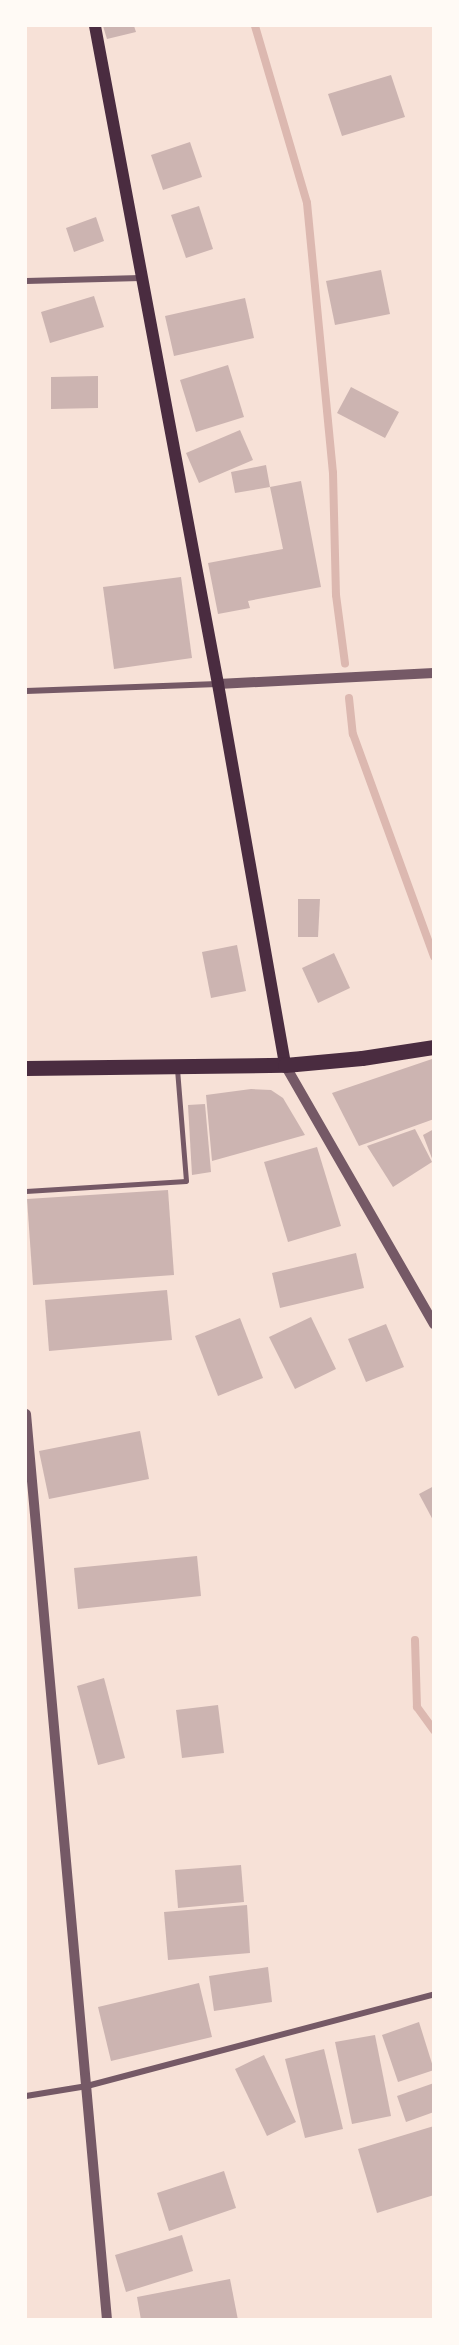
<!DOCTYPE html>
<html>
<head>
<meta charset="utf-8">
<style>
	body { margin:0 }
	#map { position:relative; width:459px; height:2345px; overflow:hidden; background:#f7e1d7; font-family:"Asap Condensed",sans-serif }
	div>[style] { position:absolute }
	.stream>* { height:8px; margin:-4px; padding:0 4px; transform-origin:4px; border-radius:4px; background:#dcb8b0 }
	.building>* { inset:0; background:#ccb4b1 }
	.service>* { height:4.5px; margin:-2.25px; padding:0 2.25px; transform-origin:2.25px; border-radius:2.25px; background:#755966 }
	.minor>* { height:6px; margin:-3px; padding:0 3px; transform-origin:3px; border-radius:3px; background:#755966 }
	.tertiary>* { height:10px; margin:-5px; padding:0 5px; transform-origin:5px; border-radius:5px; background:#755966 }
	.secondary>* { height:12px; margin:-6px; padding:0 6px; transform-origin:6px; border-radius:6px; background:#4a2c40 }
	.primary>* { height:15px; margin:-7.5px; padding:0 7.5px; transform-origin:7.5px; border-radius:7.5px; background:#4a2c40 }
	span { translate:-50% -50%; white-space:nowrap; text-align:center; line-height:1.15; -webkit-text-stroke:4.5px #fffaf5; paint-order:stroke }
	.frame { position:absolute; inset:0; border:27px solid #fffaf5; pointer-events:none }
</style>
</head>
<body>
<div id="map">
	<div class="stream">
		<div style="left:255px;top:26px;width:184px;rotate:73.6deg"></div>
		<div style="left:307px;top:203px;width:271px;rotate:84.5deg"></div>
		<div style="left:333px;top:473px;width:122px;rotate:88.6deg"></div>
		<div style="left:336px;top:595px;width:69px;rotate:82.5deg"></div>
		<div style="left:349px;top:698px;width:36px;rotate:84deg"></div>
		<div style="left:353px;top:734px;width:237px;rotate:70deg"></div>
		<div style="left:415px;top:1640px;width:67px;rotate:88.3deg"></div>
		<div style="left:417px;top:1707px;width:29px;rotate:54deg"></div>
	</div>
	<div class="building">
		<div style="clip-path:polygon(103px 26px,134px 26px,136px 32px,107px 39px)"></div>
		<div style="clip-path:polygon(391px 75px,405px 117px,342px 136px,328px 94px)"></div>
		<div style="clip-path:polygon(190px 142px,202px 177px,163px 190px,151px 155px)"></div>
		<div style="clip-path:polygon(199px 206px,213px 249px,186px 258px,171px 215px)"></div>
		<div style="clip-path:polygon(96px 217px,104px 241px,74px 252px,66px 228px)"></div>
		<div style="clip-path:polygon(381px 270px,390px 314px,335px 325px,326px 281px)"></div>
		<div style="clip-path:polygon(94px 296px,104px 327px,50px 343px,41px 312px)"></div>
		<div style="clip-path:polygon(245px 298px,254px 338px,174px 356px,165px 316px)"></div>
		<div style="clip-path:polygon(228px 365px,244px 417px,196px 432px,180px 380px)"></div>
		<div style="clip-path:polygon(98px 376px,98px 408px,51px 409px,51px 377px)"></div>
		<div style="clip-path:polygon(351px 387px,399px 412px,385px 438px,337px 413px)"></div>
		<div style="clip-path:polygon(240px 430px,253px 460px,199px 483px,186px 453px)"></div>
		<div style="clip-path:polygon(266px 465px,270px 487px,301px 481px,321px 587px,248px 601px,250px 608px,218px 614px,208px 563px,283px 549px,270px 487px,235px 493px,231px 472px)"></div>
		<div style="clip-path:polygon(181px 577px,192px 658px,114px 669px,103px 587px)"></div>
		<div style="clip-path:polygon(298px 899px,320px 899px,318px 937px,298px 937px)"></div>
		<div style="clip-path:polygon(237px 945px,246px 991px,211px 998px,202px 952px)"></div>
		<div style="clip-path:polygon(334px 953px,350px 988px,318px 1003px,302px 968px)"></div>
		<div style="clip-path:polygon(432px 1059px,434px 1119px,359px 1146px,332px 1093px)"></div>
		<div style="clip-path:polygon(251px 1089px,271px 1090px,283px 1098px,305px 1135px,212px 1161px,206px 1095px)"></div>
		<div style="clip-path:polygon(205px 1104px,211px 1172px,192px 1175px,188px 1105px)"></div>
		<div style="clip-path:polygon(415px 1129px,432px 1162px,393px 1187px,367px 1146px)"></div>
		<div style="clip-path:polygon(434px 1129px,434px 1161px,433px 1161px,423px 1135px)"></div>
		<div style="clip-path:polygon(317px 1147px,341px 1226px,288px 1242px,264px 1162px)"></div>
		<div style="clip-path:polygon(168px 1190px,174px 1275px,33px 1285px,27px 1199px)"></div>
		<div style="clip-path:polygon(356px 1253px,364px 1288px,280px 1308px,272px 1273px)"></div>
		<div style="clip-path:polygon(167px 1290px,172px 1340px,49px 1351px,45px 1300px)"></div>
		<div style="clip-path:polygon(311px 1317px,336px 1369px,295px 1389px,269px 1337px)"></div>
		<div style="clip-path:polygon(240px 1318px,263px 1378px,218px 1396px,195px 1336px)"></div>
		<div style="clip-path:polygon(386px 1324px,404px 1367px,366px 1382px,348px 1339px)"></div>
		<div style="clip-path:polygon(140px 1431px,149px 1479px,49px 1499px,39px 1451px)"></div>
		<div style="clip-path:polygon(434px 1486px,434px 1522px,419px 1494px)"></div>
		<div style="clip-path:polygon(197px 1556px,201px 1596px,78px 1609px,74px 1568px)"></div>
		<div style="clip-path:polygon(104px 1678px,125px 1758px,98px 1765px,77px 1686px)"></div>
		<div style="clip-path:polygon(218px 1705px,224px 1753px,182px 1758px,176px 1710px)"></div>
		<div style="clip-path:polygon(241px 1865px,244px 1902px,178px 1908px,175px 1870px)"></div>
		<div style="clip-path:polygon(247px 1905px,250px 1953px,168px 1960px,164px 1912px)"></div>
		<div style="clip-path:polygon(268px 1967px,272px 2002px,214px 2011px,209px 1976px)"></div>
		<div style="clip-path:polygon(199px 1983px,212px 2037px,111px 2061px,98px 2007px)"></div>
		<div style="clip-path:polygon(419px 2022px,434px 2070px,398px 2082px,382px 2035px)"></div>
		<div style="clip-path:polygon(375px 2035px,391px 2116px,352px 2124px,335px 2042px)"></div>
		<div style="clip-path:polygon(324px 2049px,343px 2129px,305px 2138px,285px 2059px)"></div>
		<div style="clip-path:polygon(264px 2055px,296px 2122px,267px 2136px,235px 2069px)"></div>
		<div style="clip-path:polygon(434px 2083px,434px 2112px,406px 2122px,397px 2096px)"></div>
		<div style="clip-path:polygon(434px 2126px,434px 2195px,377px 2213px,358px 2149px)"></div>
		<div style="clip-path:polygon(224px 2171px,236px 2208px,169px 2231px,157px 2193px)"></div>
		<div style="clip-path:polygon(182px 2235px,193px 2271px,126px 2292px,115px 2255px)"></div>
		<div style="clip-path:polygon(230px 2279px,238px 2320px,141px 2320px,137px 2297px)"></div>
	</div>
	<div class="service">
		<div style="left:26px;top:1191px;width:160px;rotate:-3.6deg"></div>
		<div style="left:186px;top:1181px;width:112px;rotate:-94.6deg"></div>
	</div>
	<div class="minor">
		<div style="left:26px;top:281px;width:115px;rotate:-1.5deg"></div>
		<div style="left:26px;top:691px;width:192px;rotate:-2.1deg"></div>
		<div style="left:26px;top:2096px;width:62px;rotate:-9.3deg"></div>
		<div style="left:87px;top:2086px;width:359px;rotate:-14.8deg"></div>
	</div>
	<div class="tertiary">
		<div style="left:218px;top:684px;width:216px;rotate:-2.9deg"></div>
		<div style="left:285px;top:1065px;width:299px;rotate:60.1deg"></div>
		<div style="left:26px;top:1414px;width:910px;rotate:84.89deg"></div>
	</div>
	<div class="secondary">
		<div style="left:95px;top:26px;width:669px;rotate:79.41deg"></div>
		<div style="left:218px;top:684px;width:387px;rotate:80deg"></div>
	</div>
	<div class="primary">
		<div style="left:26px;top:1068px;width:259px;rotate:-0.7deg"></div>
		<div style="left:285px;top:1065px;width:77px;rotate:-5.2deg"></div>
		<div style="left:362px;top:1058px;width:73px;rotate:-8.7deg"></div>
	</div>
	<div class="frame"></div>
</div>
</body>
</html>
